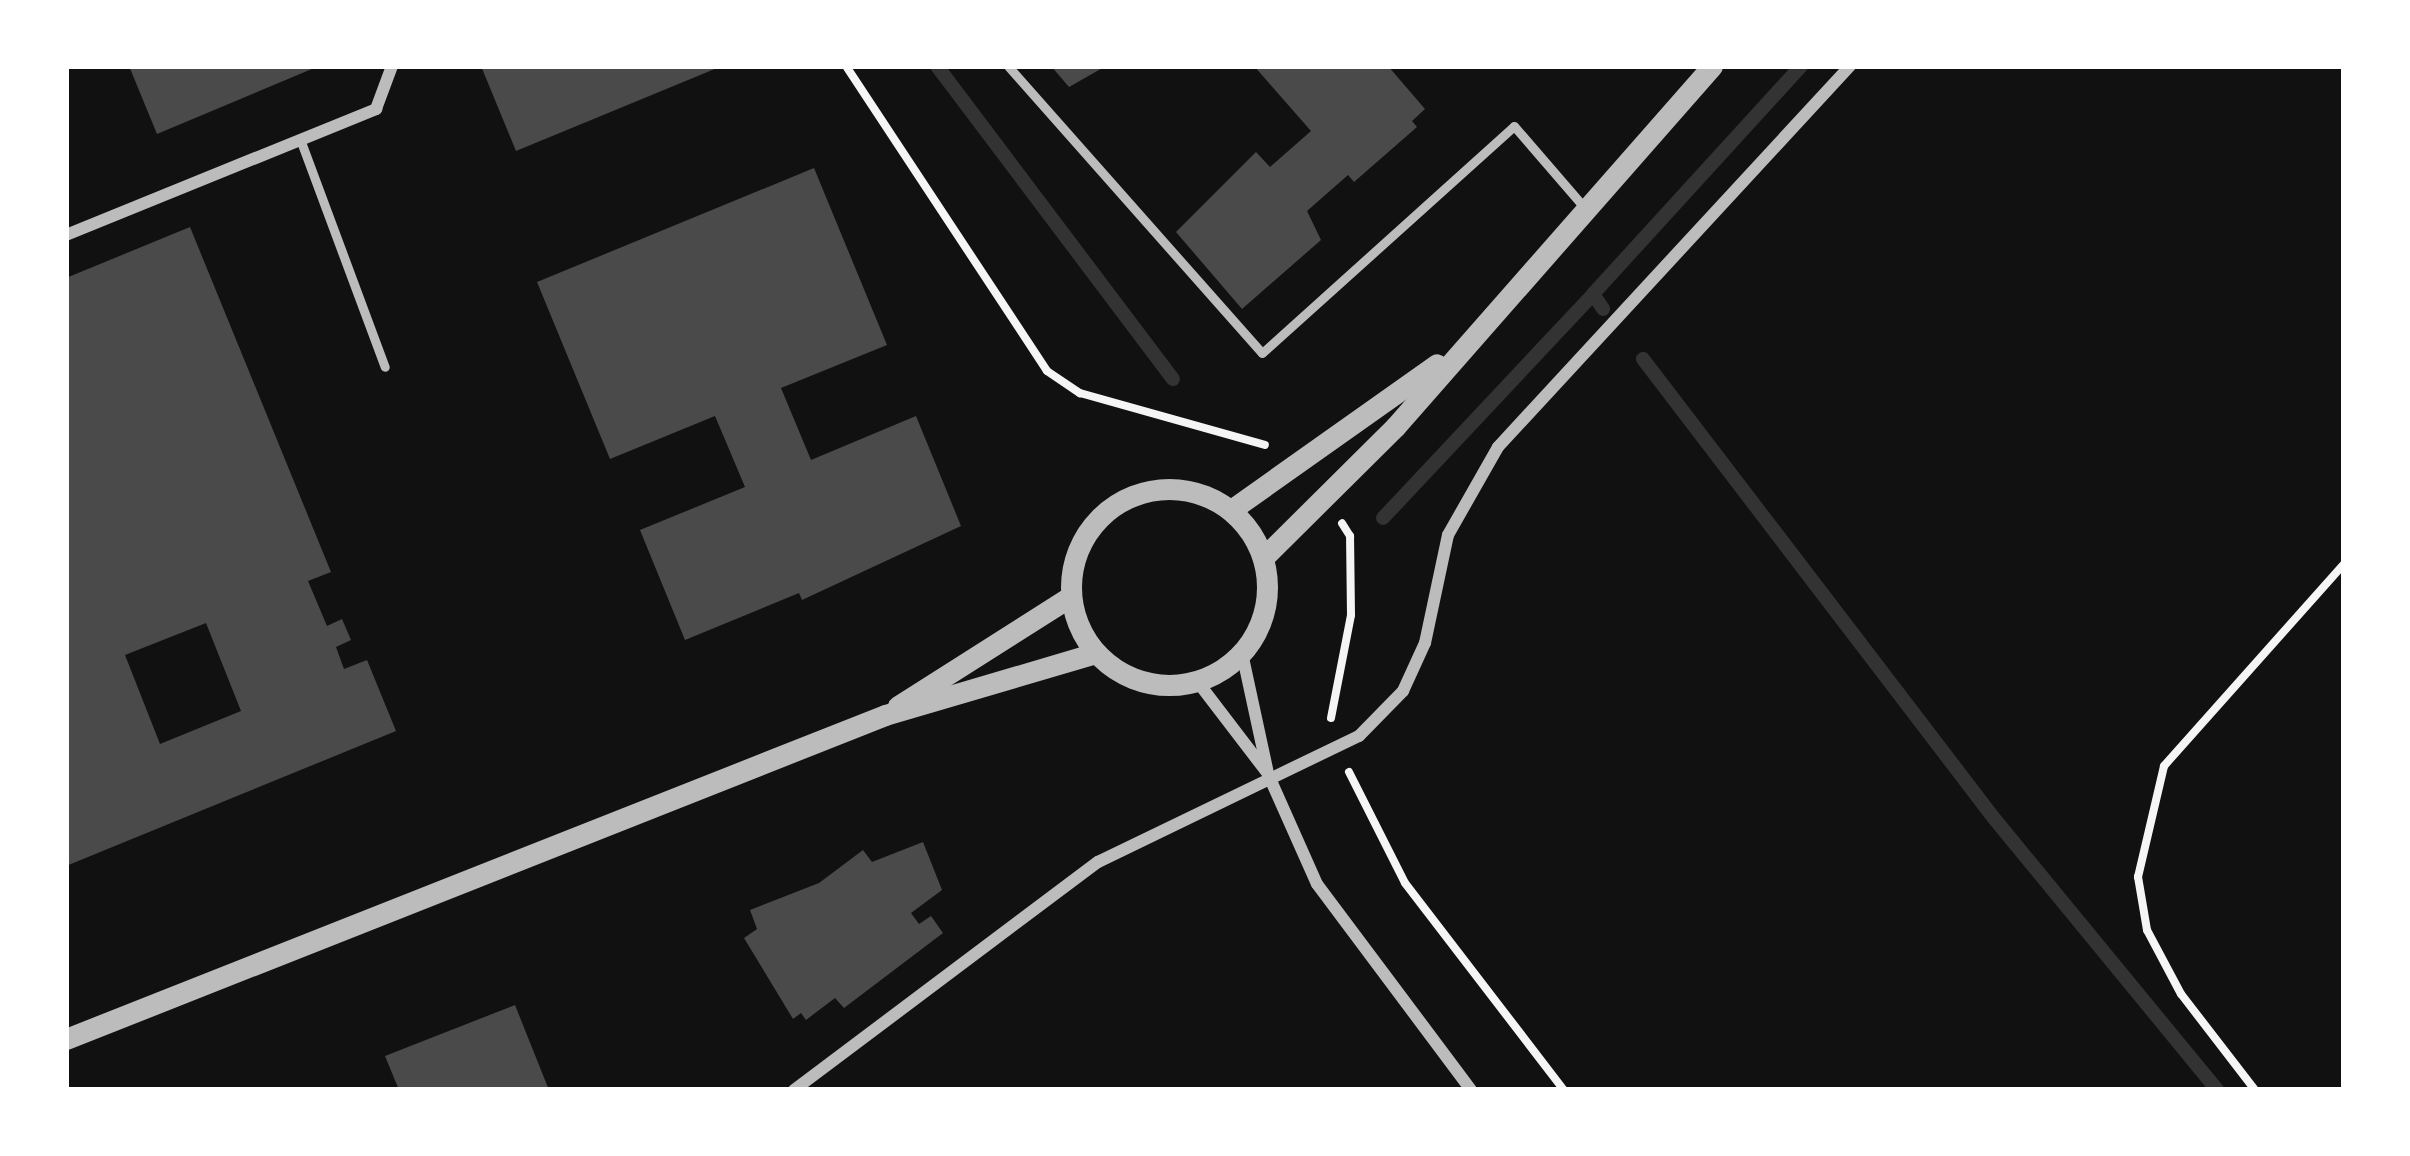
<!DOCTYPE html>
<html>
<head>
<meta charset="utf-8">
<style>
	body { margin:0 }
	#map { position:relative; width:2410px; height:1156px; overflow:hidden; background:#111; font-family:"Roboto Condensed",sans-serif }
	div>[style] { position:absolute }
	.stream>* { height:14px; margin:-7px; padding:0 7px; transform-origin:7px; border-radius:7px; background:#333 }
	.building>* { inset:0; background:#4a4a4a }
	.path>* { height:8px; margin:-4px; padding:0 4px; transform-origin:4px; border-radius:4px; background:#f5f5f5 }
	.service>* { height:9px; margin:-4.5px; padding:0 4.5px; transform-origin:4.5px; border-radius:4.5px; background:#bcbcbc }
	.minor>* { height:12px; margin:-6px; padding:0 6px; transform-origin:6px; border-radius:6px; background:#bcbcbc }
	.tertiary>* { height:21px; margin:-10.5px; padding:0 10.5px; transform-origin:10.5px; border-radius:10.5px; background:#bcbcbc }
	.tertiary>.ring { margin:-10.5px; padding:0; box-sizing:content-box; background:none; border:21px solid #bcbcbc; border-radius:50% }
	span { translate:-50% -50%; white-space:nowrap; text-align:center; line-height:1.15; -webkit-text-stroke:12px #fff; paint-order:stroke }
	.frame { position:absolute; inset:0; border:69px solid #fff; pointer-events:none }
</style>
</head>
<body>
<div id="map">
	<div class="stream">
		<div style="left:937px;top:66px;width:392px;rotate:53deg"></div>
		<div style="left:1593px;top:294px;width:309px;rotate:-47.6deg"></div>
		<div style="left:1643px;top:359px;width:576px;rotate:52.61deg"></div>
		<div style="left:1993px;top:817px;width:353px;rotate:50.6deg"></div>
		<div style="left:1383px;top:518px;width:307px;rotate:-46.8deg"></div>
		<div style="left:1593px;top:294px;width:18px;rotate:56deg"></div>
	</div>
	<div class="building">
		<div style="clip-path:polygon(129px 66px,319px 66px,157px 134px)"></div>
		<div style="clip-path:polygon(481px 66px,722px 66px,516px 151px)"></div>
		<div style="clip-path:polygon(1051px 66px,1106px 66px,1069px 87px)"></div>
		<div style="clip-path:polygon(1254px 66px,1388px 66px,1425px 109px,1412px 121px,1417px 127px,1354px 182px,1348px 175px,1307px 211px,1321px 240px,1242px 309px,1176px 232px,1256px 152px,1270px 167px,1311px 131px)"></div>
		<div style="clip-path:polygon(814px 168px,887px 345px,781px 388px,811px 460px,916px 416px,961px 526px,802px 600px,799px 593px,685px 640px,640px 530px,745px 487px,715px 416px,610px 459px,537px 282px)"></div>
		<div style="clip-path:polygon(evenodd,190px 227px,331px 572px,308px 581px,327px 626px,342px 619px,351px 640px,336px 647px,344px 669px,367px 660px,396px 731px,66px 866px,66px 278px,190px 227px,206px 623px,241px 711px,160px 744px,125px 655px,206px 623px)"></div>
		<div style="clip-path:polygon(923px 842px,942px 890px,911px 913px,919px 924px,931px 916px,943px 933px,844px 1008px,835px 998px,806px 1020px,801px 1013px,793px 1019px,744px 938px,757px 929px,750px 910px,819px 883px,863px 850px,872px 862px)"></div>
		<div style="clip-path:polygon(515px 1005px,549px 1090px,399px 1090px,385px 1056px)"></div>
	</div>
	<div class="path">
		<div style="left:846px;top:66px;width:365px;rotate:56.6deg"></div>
		<div style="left:1047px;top:371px;width:40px;rotate:34deg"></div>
		<div style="left:1080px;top:393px;width:192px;rotate:15.7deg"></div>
		<div style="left:1331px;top:718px;width:105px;rotate:-79deg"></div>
		<div style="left:1351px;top:615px;width:79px;rotate:-90.7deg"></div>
		<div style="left:1350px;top:536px;width:15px;rotate:-122deg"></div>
		<div style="left:1349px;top:772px;width:124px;rotate:63.2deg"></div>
		<div style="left:1405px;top:883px;width:261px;rotate:52.5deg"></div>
		<div style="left:2255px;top:1090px;width:121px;rotate:-127.6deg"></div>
		<div style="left:2181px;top:994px;width:72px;rotate:-118deg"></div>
		<div style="left:2147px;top:930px;width:54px;rotate:-99.6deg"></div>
		<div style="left:2138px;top:877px;width:114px;rotate:-76.8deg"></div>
		<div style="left:2164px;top:766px;width:271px;rotate:-48.3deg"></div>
	</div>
	<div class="service">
		<div style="left:1008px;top:66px;width:383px;rotate:48.5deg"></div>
		<div style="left:1262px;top:353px;width:339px;rotate:-42deg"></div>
		<div style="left:1514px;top:126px;width:107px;rotate:49.2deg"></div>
		<div style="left:300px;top:139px;width:243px;rotate:69.6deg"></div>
	</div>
	<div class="minor">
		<div style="left:66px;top:235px;width:335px;rotate:-22.1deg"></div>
		<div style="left:376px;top:109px;width:46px;rotate:-69.6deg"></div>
		<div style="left:1242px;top:653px;width:123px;rotate:77.8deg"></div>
		<div style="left:1197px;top:681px;width:117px;rotate:52.6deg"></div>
		<div style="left:1268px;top:774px;width:120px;rotate:66deg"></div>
		<div style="left:1317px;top:884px;width:257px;rotate:53.2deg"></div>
		<div style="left:794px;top:1090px;width:380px;rotate:-36.9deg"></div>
		<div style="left:1098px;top:862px;width:290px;rotate:-25.8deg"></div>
		<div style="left:1359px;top:736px;width:63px;rotate:-45.6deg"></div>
		<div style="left:1403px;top:691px;width:53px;rotate:-65.4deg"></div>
		<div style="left:1425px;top:643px;width:110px;rotate:-78deg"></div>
		<div style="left:1448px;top:535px;width:101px;rotate:-60.4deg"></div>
		<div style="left:1498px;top:447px;width:519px;rotate:-47.27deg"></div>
	</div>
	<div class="tertiary">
		<div class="ring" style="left:1071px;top:489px;width:175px;height:175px"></div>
		<div style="left:1231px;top:510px;width:252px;rotate:-35.3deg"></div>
		<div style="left:1263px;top:558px;width:186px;rotate:-44.8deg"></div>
		<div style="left:1395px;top:427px;width:480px;rotate:-48.7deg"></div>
		<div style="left:898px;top:706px;width:204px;rotate:-32.4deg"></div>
		<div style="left:66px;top:1039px;width:881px;rotate:-21.58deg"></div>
		<div style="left:885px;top:715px;width:219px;rotate:-16.4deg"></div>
	</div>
	<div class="frame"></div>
</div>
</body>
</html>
